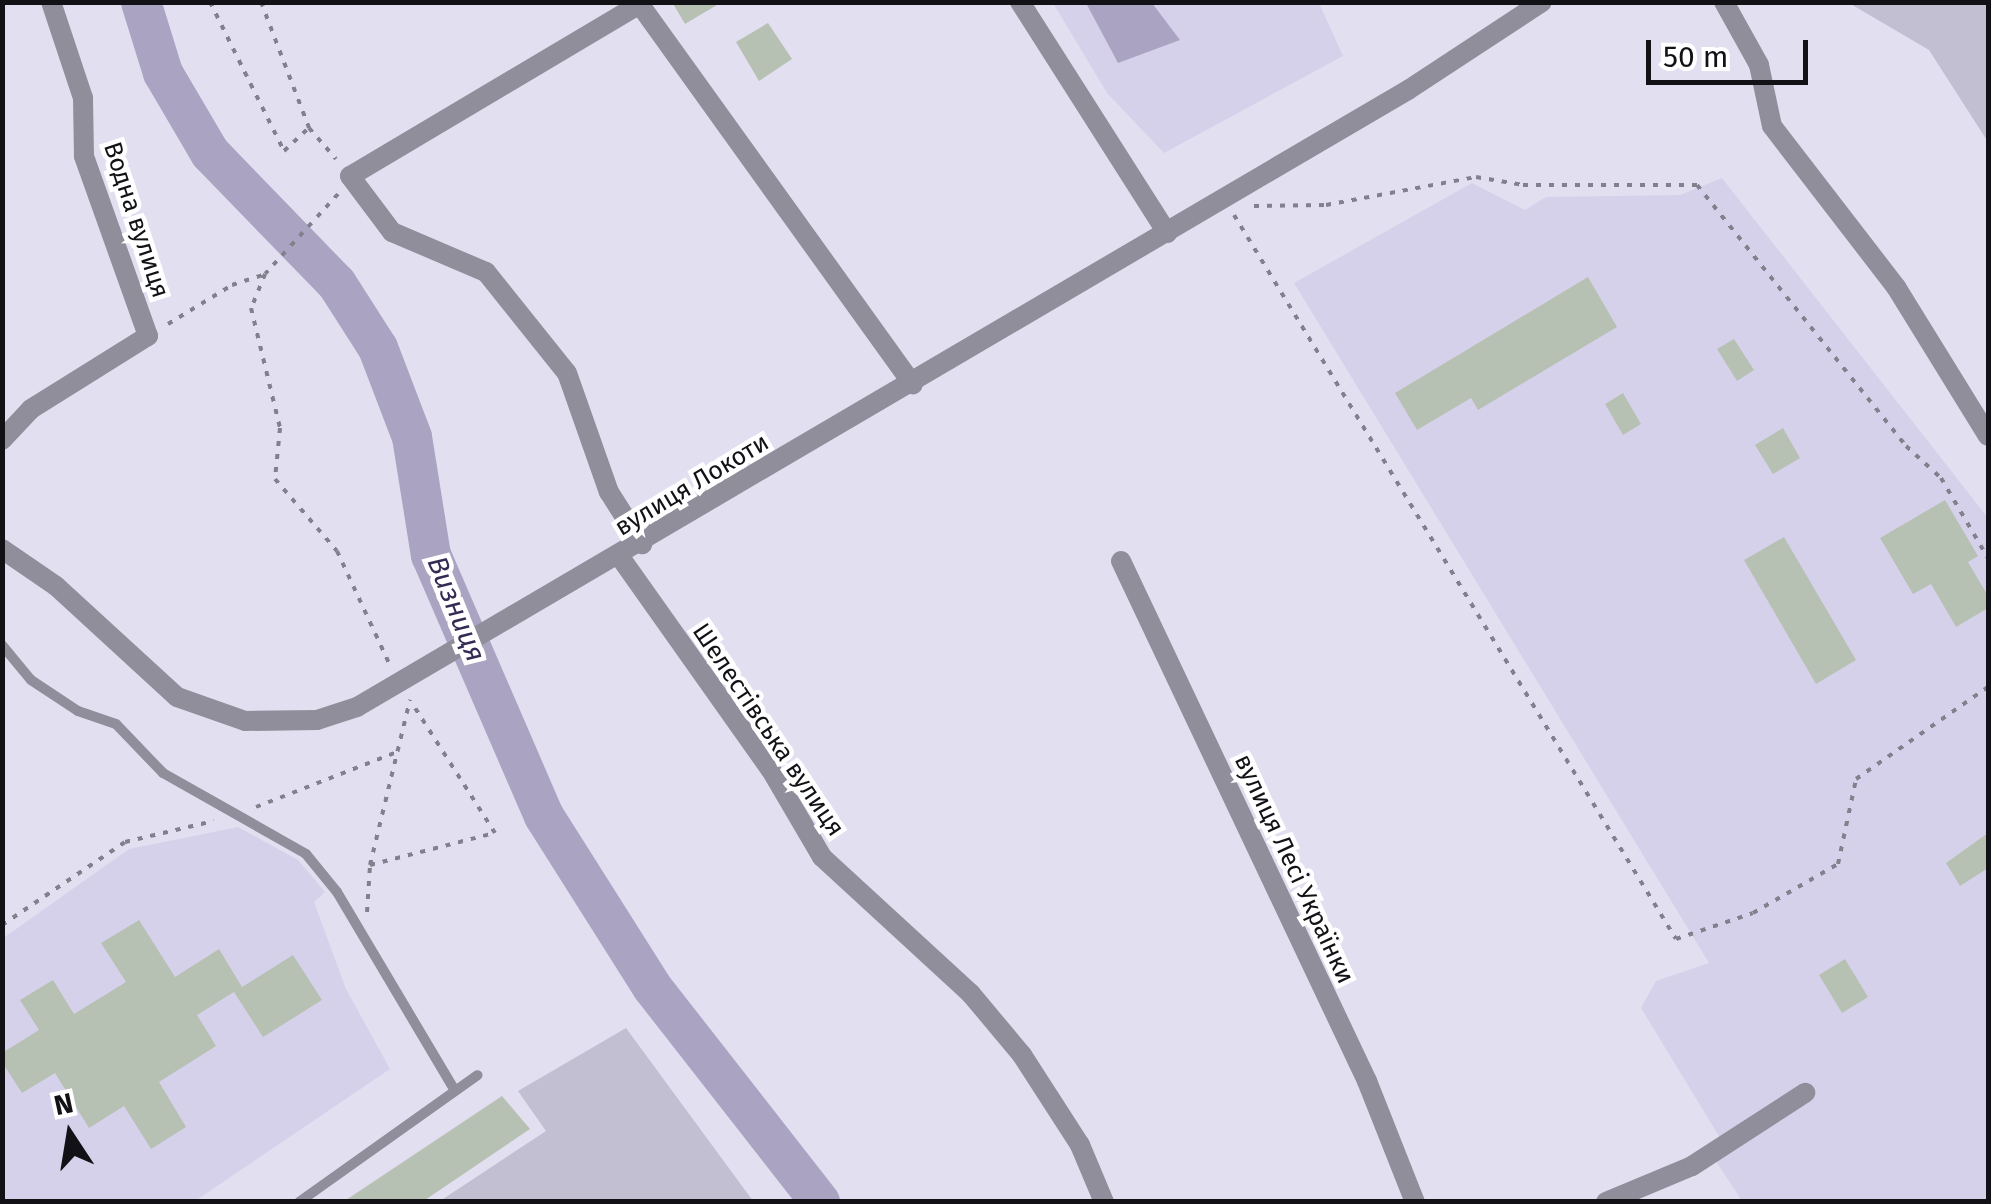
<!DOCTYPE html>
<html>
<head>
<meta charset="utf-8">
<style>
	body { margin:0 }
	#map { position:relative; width:1991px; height:1204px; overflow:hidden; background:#e2dff1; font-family:"Fira Sans",sans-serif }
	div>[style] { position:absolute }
	.built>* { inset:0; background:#d6d1ea }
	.green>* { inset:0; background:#c2bfd2 }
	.water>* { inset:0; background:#aaa4c2 }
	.river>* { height:40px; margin:-20px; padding:0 20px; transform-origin:20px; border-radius:20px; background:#aaa4c2 }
	.building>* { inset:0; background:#b6c1b3 }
	.path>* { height:4px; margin-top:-2px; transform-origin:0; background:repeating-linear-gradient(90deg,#82808c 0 5px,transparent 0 13px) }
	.service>* { height:10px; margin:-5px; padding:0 5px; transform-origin:5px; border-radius:5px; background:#908e9a }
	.minor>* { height:20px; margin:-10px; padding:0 10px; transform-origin:10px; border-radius:10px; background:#908e9a }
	span { translate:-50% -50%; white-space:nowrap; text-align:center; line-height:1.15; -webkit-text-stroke:9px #fff; paint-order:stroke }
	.street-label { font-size:25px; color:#121116 }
	.water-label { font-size:28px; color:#342a53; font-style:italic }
	.frame { position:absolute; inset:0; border:5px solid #121116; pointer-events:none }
	.north { position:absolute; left:20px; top:1084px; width:100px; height:100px; -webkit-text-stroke:8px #fff; paint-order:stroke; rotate:348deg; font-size:28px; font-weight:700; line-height:40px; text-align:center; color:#121116 }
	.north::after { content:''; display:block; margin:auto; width:35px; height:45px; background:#121116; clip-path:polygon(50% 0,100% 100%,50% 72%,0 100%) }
	.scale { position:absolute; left:1646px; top:40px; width:162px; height:45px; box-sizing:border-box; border:5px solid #121116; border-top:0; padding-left:12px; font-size:30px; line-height:35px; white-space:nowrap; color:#121116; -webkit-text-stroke:8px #fff; paint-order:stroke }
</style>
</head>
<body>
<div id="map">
	<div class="built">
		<div style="clip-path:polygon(1053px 3px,1319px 3px,1343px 56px,1164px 153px,1107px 93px)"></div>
		<div style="clip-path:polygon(1722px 178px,1988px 518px,1988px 1201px,1742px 1201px,1714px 1158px,1728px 1151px,1641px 1008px,1656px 981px,1709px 963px,1294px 283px,1472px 183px,1525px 210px,1546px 197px,1680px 195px)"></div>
		<div style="clip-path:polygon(238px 827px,298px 860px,325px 892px,314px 902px,346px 989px,390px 1069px,195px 1201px,3px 1201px,2px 939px,129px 849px)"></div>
	</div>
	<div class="green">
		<div style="clip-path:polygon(1849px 3px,1988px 3px,1988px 142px,1929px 50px)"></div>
		<div style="clip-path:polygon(626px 1028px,753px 1201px,440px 1201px,546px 1131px,518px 1091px)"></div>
	</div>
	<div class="water">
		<div style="clip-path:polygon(1086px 3px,1152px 3px,1180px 40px,1118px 63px)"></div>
	</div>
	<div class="river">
		<div style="left:141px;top:2px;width:74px;rotate:72.8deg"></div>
		<div style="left:163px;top:73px;width:93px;rotate:59.6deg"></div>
		<div style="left:210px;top:153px;width:182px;rotate:45.9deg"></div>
		<div style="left:337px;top:284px;width:76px;rotate:57.4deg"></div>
		<div style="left:378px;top:348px;width:95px;rotate:69.1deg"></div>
		<div style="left:412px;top:437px;width:120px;rotate:80.9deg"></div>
		<div style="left:431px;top:555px;width:284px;rotate:66.6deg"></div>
		<div style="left:544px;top:816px;width:202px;rotate:57.7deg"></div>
		<div style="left:652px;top:987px;width:273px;rotate:52deg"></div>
	</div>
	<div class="building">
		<div style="clip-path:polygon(672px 2px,722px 2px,685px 24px)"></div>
		<div style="clip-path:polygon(768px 23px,792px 59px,759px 81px,736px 42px)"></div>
		<div style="clip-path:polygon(1588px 277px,1617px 327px,1478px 410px,1471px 398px,1417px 430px,1395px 393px)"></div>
		<div style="clip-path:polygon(1734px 339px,1754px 370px,1737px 381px,1717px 349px)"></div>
		<div style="clip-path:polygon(1623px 393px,1641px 424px,1623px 435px,1605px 404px)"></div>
		<div style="clip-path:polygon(1783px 428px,1800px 458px,1773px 474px,1755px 445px)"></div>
		<div style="clip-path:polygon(1945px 500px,1978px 556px,1968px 562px,1988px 596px,1988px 608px,1956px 627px,1931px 584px,1913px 594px,1880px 538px)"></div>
		<div style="clip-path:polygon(1784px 537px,1856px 660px,1816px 684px,1744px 560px)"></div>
		<div style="clip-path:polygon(1988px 833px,1988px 868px,1960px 886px,1946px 863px)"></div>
		<div style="clip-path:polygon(139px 920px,175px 977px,219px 949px,242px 987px,293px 955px,322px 1000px,263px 1037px,234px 992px,197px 1015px,216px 1046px,159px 1082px,186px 1127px,151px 1149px,124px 1106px,89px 1128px,55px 1073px,22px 1093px,2px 1062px,2px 1053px,39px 1030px,20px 1000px,53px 980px,74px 1014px,126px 982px,101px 943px)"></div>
		<div style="clip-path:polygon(1845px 959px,1868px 997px,1842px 1013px,1819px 975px)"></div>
		<div style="clip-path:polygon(502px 1096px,530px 1129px,422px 1202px,343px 1202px)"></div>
	</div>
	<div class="path">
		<div style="left:210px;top:2px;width:166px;rotate:63.6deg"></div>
		<div style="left:284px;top:151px;width:34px;rotate:-43deg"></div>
		<div style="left:261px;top:2px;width:135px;rotate:69.1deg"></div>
		<div style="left:309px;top:128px;width:41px;rotate:48.9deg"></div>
		<div style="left:338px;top:194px;width:108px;rotate:132.4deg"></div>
		<div style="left:265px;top:274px;width:37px;rotate:112deg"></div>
		<div style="left:251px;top:308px;width:123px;rotate:76.4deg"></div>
		<div style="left:280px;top:428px;width:51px;rotate:95.6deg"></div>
		<div style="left:275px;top:479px;width:95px;rotate:49.3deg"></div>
		<div style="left:337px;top:551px;width:126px;rotate:65.1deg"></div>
		<div style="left:1254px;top:206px;width:72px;rotate:-0.8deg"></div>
		<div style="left:1326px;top:205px;width:153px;rotate:-10.6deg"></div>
		<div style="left:1476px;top:177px;width:48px;rotate:9.7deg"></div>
		<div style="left:1523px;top:185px;width:174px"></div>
		<div style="left:1697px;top:185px;width:334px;rotate:51.3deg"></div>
		<div style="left:1906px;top:446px;width:47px;rotate:42.4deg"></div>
		<div style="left:1941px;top:478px;width:93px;rotate:59.6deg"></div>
		<div style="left:1234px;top:215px;width:848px;rotate:58.6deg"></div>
		<div style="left:1676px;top:939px;width:81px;rotate:-18.7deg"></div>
		<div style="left:1753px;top:913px;width:98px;rotate:-30deg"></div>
		<div style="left:1838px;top:864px;width:87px;rotate:-78deg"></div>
		<div style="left:1856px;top:779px;width:161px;rotate:-34.9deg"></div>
		<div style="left:168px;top:324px;width:75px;rotate:-31.4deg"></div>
		<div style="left:232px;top:285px;width:35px;rotate:-18deg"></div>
		<div style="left:256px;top:807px;width:155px;rotate:-21.3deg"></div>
		<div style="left:370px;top:865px;width:170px;rotate:-76.4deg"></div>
		<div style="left:367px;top:912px;width:47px;rotate:-86.3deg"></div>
		<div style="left:370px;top:865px;width:129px;rotate:-14.4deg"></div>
		<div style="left:495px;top:833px;width:152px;rotate:-122.6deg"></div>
		<div style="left:2px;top:925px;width:148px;rotate:-34deg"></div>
		<div style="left:125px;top:842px;width:91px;rotate:-13.3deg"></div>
	</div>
	<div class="service">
		<div style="left:2px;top:645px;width:45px;rotate:50.4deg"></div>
		<div style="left:31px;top:680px;width:56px;rotate:33.4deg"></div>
		<div style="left:78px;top:711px;width:40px;rotate:18.9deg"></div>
		<div style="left:116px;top:724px;width:68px;rotate:46.2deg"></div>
		<div style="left:163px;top:773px;width:164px;rotate:29.5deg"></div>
		<div style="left:306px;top:854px;width:49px;rotate:50.8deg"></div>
		<div style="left:337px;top:892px;width:231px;rotate:59.3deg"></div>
		<div style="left:299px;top:1202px;width:219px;rotate:-35.4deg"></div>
	</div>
	<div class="minor">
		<div style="left:638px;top:2px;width:471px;rotate:54.3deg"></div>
		<div style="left:1020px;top:2px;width:274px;rotate:57.5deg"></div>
		<div style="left:1724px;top:2px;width:72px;rotate:60.9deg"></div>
		<div style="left:1759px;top:65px;width:62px;rotate:78deg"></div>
		<div style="left:1772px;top:126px;width:203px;rotate:52.4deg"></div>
		<div style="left:1896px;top:287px;width:175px;rotate:58.3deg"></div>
		<div style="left:640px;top:4px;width:337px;rotate:149.3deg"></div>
		<div style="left:350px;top:176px;width:70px;rotate:53.1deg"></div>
		<div style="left:392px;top:232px;width:102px;rotate:23.1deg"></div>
		<div style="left:486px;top:272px;width:129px;rotate:51.3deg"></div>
		<div style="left:567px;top:373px;width:126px;rotate:70.6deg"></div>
		<div style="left:609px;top:492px;width:62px;rotate:57.6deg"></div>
		<div style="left:2px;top:440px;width:42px;rotate:-46.9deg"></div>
		<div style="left:31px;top:409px;width:138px;rotate:-32deg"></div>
		<div style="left:148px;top:336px;width:191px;rotate:-109.6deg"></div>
		<div style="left:84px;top:156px;width:58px;rotate:-91deg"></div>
		<div style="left:83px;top:98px;width:101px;rotate:-108.4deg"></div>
		<div style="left:2px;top:549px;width:65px;rotate:34.4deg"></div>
		<div style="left:56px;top:586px;width:164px;rotate:42.5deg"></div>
		<div style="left:177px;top:697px;width:72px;rotate:19.4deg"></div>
		<div style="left:245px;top:721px;width:72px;rotate:-0.8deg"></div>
		<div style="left:317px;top:720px;width:42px;rotate:-18deg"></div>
		<div style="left:357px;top:707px;width:1219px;rotate:-30.42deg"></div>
		<div style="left:1408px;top:90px;width:160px;rotate:-33.3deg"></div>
		<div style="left:620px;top:557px;width:261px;rotate:54.7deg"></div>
		<div style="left:771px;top:770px;width:101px;rotate:59.6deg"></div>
		<div style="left:822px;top:857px;width:202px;rotate:42.6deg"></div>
		<div style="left:971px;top:994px;width:80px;rotate:50.1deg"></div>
		<div style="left:1022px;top:1055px;width:107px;rotate:57.2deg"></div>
		<div style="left:1080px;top:1145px;width:62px;rotate:67.2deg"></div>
		<div style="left:1121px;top:561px;width:575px;rotate:64.68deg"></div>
		<div style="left:1367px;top:1081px;width:130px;rotate:68.4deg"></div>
		<div style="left:1606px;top:1202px;width:93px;rotate:-22.7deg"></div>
		<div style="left:1692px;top:1166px;width:135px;rotate:-32.9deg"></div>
	</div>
	<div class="street-label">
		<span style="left:136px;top:220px;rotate:72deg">Водна вулиця</span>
		<span style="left:692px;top:485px;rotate:-31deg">вулиця Локоти</span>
		<span style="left:768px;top:730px;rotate:56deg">Шелестівська вулиця</span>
		<span style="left:1294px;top:869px;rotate:65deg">вулиця Лесі Українки</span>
	</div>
	<div class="water-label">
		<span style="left:456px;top:609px;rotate:68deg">Визниця</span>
	</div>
	<div class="frame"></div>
	<div class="north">N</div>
	<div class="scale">50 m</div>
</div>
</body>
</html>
